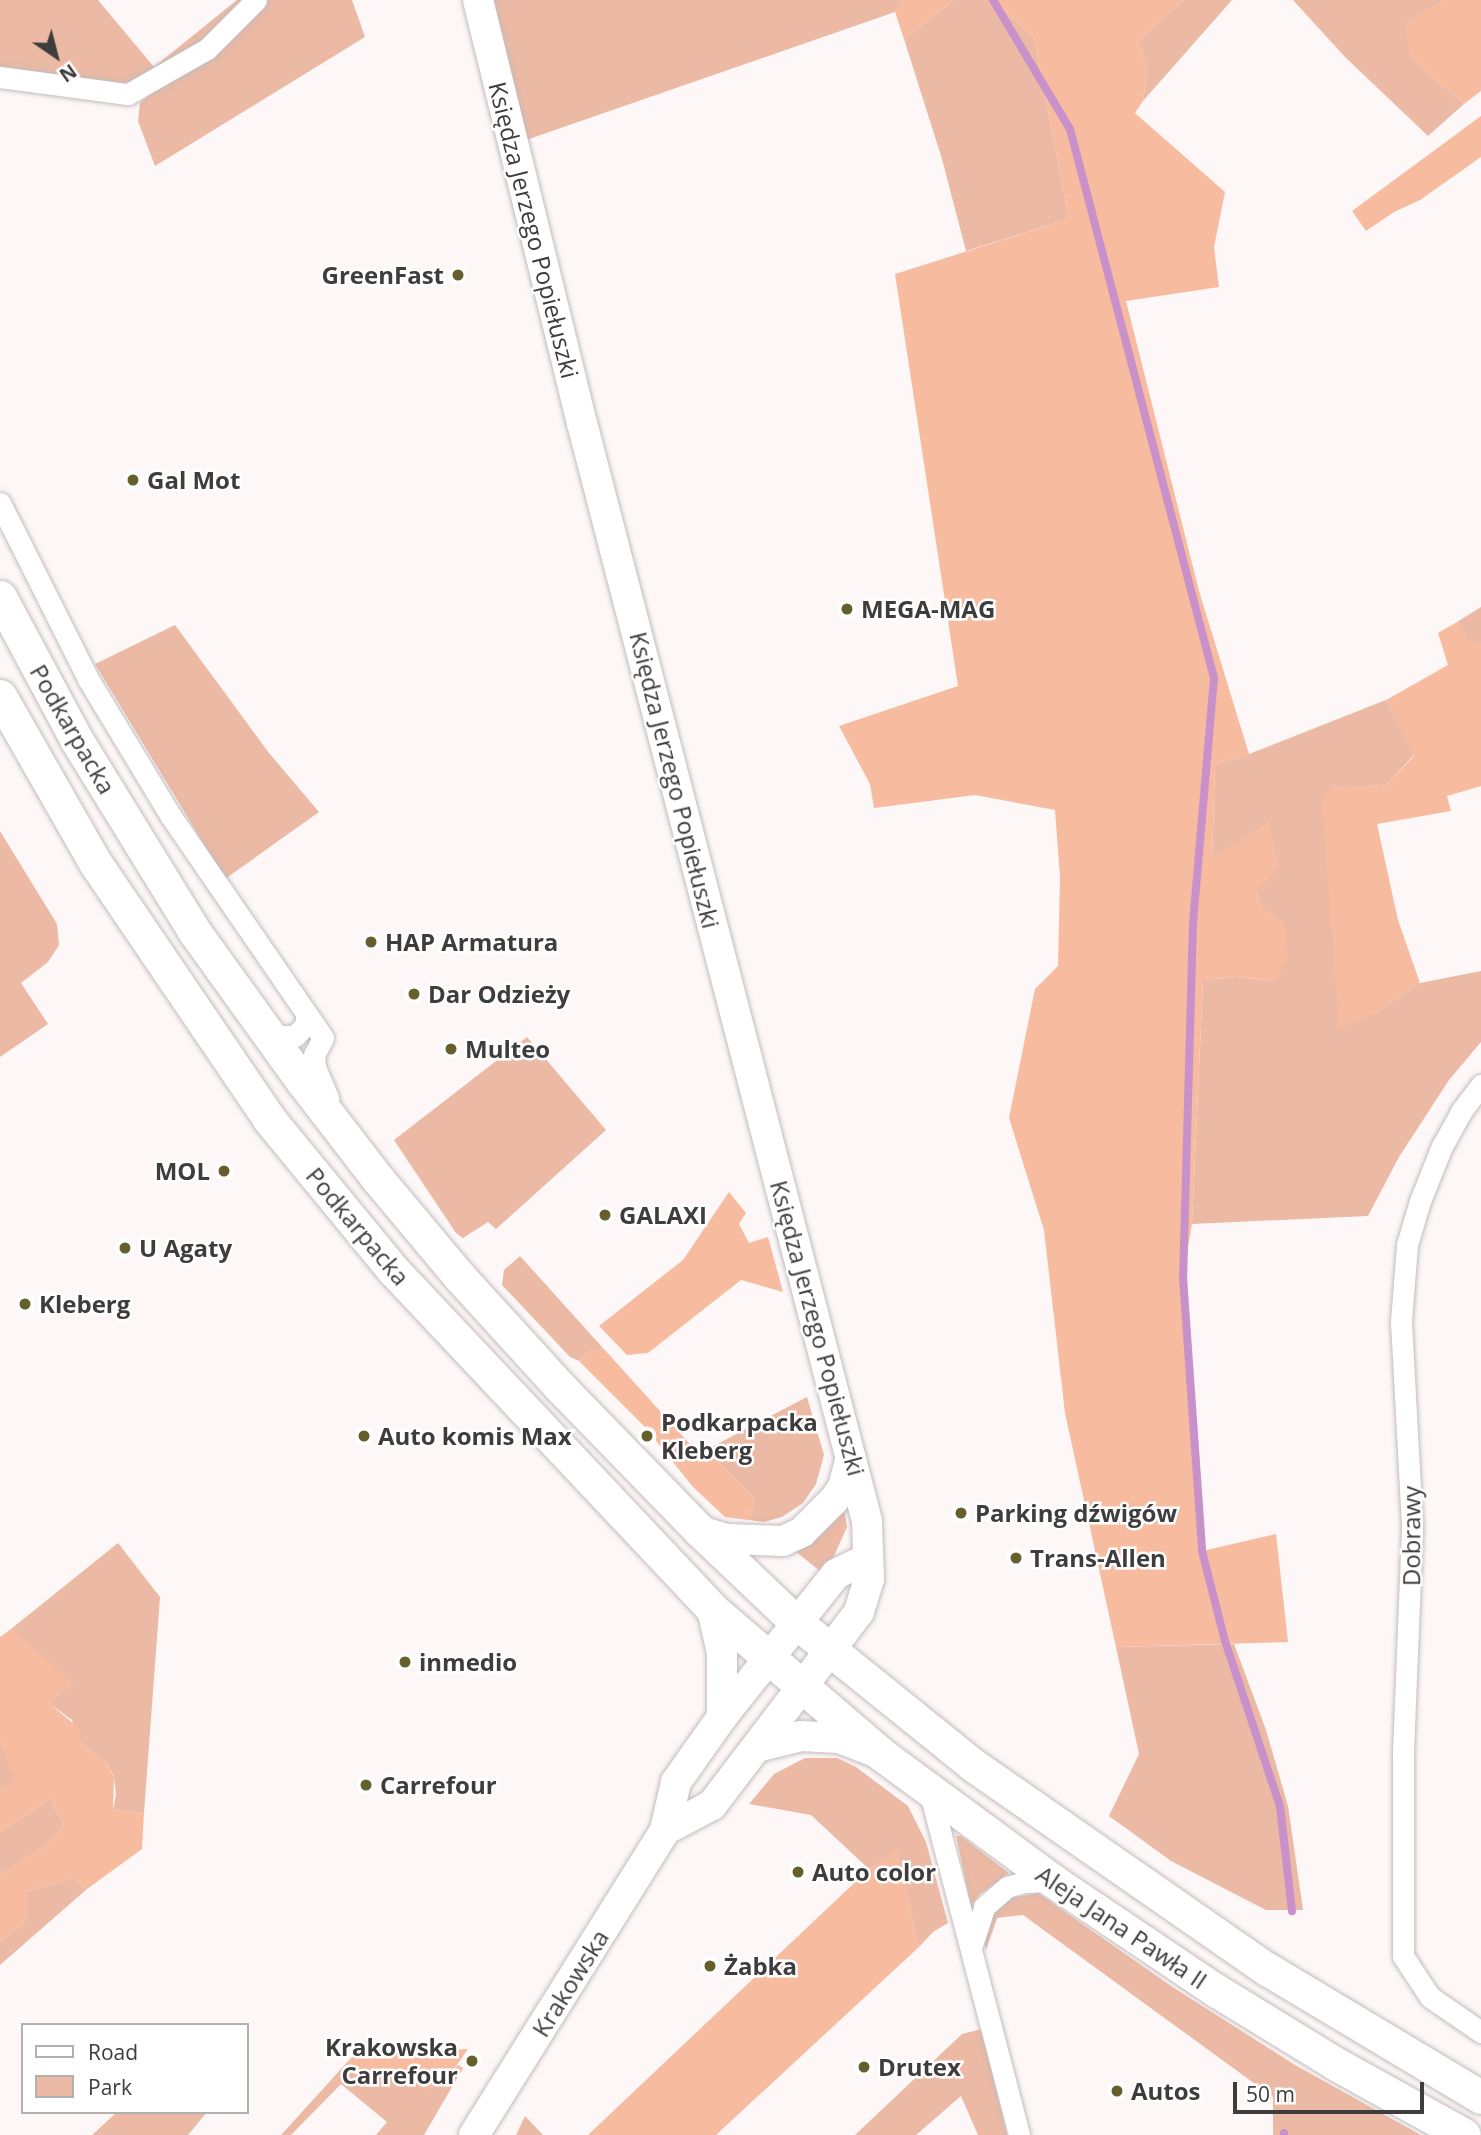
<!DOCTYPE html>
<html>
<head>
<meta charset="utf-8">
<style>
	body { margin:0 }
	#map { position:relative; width:1481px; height:2135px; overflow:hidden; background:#fdf7f8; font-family:"Open Sans",sans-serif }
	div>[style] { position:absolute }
	.green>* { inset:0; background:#ebb9a4 }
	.forest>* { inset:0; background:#f7bba0 }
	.stream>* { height:8px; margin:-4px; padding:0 4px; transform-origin:4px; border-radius:4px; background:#c891c9 }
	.roads { filter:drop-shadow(0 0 2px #c2bcbd) drop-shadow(0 0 2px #c2bcbd) }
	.street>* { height:21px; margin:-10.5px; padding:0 10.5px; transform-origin:10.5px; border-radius:10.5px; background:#fff }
	.secondary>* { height:30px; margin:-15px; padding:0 15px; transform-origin:15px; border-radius:15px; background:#fff }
	.primary>* { height:33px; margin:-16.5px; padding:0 16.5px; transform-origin:16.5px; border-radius:16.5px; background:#fff }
	.dots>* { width:19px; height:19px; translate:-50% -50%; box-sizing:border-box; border:4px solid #fff; border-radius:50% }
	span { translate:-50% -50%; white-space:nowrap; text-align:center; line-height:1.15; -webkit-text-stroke:5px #fff; paint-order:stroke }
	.street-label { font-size:24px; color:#3e3c3c }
	.poi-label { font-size:24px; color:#3e3c3c; font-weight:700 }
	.right { translate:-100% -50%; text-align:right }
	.left { translate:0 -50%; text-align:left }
	.legend { position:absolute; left:21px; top:2023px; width:228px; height:91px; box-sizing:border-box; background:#fff; border:2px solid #b2b1b1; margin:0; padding:9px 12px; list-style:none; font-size:21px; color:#3e3c3c }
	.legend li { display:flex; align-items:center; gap:14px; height:35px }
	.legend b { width:35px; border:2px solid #b2b1b1 }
	.north { position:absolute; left:21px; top:21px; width:70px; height:70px; -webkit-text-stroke:5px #fff; paint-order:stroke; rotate:145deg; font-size:19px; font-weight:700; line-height:28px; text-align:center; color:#3e3c3c }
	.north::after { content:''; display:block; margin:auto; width:24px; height:32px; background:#3e3c3c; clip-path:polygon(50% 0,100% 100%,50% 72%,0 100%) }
	.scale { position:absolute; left:1233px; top:2082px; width:191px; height:32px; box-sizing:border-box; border:4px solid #3e3c3c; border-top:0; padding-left:9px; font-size:21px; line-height:24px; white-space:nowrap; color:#3e3c3c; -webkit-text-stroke:5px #fff; paint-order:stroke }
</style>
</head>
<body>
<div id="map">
	<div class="green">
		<div style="clip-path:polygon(0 0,98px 0,154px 67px,237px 0,249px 0,200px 46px,127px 85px,0 68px)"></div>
		<div style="clip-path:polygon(268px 0,352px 0,365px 37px,155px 166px,138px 121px,140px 103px,158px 87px,225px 45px)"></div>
		<div style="clip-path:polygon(491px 0,903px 0,895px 12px,526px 140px)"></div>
		<div style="clip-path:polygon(954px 0,992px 0,1034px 37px,1069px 219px,966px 251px,942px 159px,904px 39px)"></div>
		<div style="clip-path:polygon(1184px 0,1232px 0,1143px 101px,1147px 70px,1138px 40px)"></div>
		<div style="clip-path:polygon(1293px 0,1445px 0,1406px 23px,1411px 58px,1464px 104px,1428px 136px,1345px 57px)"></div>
		<div style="clip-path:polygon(1481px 607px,1481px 644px,1469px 642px,1457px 622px)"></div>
		<div style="clip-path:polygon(175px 625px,269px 753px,319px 812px,225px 879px,95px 664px)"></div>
		<div style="clip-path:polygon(1386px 700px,1414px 755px,1387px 784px,1351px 789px,1331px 786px,1374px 1014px,1420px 983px,1481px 971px,1481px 1042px,1449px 1080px,1399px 1157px,1368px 1216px,1192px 1224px,1203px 980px,1236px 977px,1275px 981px,1284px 924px,1261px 908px,1256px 890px,1269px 823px,1212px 860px,1215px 764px,1249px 754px)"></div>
		<div style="clip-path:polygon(0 831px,57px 924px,59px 945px,48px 962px,21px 983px,48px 1024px,0 1057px)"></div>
		<div style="clip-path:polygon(527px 1037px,606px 1130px,496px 1229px,488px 1222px,463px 1238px,456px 1233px,394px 1140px)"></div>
		<div style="clip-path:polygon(520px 1256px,603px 1348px,587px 1353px,579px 1361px,570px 1357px,502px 1285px,504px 1270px)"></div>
		<div style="clip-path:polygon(807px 1397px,824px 1455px,816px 1484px,803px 1503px,782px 1517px,764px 1522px,749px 1520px,755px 1499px,706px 1450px)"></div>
		<div style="clip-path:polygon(845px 1513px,847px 1527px,834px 1556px,820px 1571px,790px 1547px,835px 1514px)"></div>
		<div style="clip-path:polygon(118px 1543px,160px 1597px,144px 1813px,113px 1810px,116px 1795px,114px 1776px,105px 1762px,80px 1743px,72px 1720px,50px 1704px,57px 1695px,73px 1685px,11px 1629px)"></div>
		<div style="clip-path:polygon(1234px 1644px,1266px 1730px,1288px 1806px,1303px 1910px,1266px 1910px,1171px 1861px,1109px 1816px,1139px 1754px,1116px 1647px)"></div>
		<div style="clip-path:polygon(0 1739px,16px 1780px,0 1791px)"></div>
		<div style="clip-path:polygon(805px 1758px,837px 1758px,856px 1767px,908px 1806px,926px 1842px,948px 1923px,933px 1932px,919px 1947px,897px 1851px,869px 1869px,811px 1815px,749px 1804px,774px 1774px)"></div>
		<div style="clip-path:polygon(50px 1799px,64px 1824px,49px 1843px,0 1876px,0 1832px)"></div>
		<div style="clip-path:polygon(956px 1836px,961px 1836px,1009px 1873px,979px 1895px,971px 1906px)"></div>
		<div style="clip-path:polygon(73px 1878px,87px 1889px,0 1965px,0 1942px,28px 1919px,28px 1891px)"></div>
		<div style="clip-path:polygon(1038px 1893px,1174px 1988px,1295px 2065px,1421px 2135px,1273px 2135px,1273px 2097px,1023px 1915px,997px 1918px,986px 1950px,983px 1937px,986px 1924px,995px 1908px,1011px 1898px)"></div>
		<div style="clip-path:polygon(982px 2029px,1007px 2135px,978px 2135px,961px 2096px,916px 2135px,855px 2135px,962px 2034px)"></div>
		<div style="clip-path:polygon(352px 2057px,347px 2070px,400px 2081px,447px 2079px,458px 2065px,463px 2068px,424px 2135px,376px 2135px,387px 2122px,341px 2084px,291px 2135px,281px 2135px)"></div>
		<div style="clip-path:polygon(117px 2112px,207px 2112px,188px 2135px,92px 2135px)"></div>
		<div style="clip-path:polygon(525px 2116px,543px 2135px,516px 2135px)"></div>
	</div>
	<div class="forest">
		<div style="clip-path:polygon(903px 0,954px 0,904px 39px,895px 12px)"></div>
		<div style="clip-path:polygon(992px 0,1184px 0,1138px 40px,1147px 70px,1143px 101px,1135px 113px,1225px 192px,1214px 247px,1219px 287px,1126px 301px,1199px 591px,1249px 754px,1215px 764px,1212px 859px,1269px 823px,1279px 868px,1256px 890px,1261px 908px,1284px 924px,1288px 958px,1275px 981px,1236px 977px,1203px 980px,1192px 1224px,1183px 1277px,1202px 1551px,1276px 1534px,1288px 1642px,1116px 1647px,1065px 1413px,1044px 1230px,1009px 1118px,1035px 989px,1058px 966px,1060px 877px,1055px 810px,975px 795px,874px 808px,870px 784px,839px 726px,958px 686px,895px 274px,1069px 219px,1034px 37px)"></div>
		<div style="clip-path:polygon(1445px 0,1481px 0,1481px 91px,1464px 104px,1411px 58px,1405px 23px)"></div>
		<div style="clip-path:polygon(1481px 116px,1481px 157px,1420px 200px,1394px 212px,1366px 231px,1352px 211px)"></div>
		<div style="clip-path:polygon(1457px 622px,1469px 641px,1481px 644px,1481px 786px,1447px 796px,1451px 811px,1377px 824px,1398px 920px,1420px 983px,1374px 1014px,1339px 1029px,1322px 803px,1331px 786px,1351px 789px,1387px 784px,1414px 756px,1386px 700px,1448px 665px,1438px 633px)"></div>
		<div style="clip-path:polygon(729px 1192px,746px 1213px,739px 1224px,749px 1243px,768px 1237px,783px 1292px,741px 1280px,648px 1353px,627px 1355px,599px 1326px,683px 1260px)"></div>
		<div style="clip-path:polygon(603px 1348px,698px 1453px,706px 1450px,755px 1499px,749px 1520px,725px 1517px,693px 1487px,645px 1427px,579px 1361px,587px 1353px)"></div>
		<div style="clip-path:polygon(11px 1629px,74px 1685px,57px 1695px,50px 1704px,80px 1729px,80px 1743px,105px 1762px,114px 1777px,113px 1810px,144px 1813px,142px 1849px,87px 1889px,73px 1878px,28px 1891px,28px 1919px,0 1942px,0 1876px,49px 1843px,64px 1824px,50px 1799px,0 1832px,0 1791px,15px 1780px,0 1739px,0 1637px)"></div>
		<div style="clip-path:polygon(897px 1850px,919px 1947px,716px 2135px,588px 2135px,869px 1869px)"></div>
		<div style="clip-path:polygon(468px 2049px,447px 2079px,432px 2089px,346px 2070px,352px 2057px,374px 2052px)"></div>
	</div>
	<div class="stream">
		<div style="left:993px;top:0;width:150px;rotate:59.2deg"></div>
		<div style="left:1070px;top:129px;width:568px;rotate:75.3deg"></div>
		<div style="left:1214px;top:678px;width:246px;rotate:94.9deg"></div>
		<div style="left:1193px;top:923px;width:354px;rotate:91.6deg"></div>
		<div style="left:1183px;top:1277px;width:275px;rotate:86deg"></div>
		<div style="left:1202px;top:1551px;width:93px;rotate:75.7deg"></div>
		<div style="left:1225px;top:1641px;width:174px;rotate:71.6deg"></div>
		<div style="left:1280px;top:1806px;width:106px;rotate:83.5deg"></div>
		<div style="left:1284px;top:2135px;width:2px;rotate:-90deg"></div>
	</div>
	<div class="roads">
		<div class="street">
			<div style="left:0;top:77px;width:129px;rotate:7.6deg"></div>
			<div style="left:128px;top:94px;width:91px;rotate:-29.7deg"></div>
			<div style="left:207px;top:49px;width:69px;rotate:-45deg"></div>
			<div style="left:0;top:503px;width:197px;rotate:63.4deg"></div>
			<div style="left:88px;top:679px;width:159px;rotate:58.9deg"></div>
			<div style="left:170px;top:815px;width:270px;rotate:55.5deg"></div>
			<div style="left:323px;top:1038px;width:19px;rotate:118deg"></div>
			<div style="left:314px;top:1055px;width:12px;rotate:85deg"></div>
			<div style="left:315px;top:1067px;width:34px;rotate:67deg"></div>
			<div style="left:267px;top:1032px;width:13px;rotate:18deg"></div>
			<div style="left:279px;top:1036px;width:16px"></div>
			<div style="left:295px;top:1036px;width:16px;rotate:-47deg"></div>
			<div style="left:306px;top:1024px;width:10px;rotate:-90deg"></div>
			<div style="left:1481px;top:1085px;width:34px;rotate:127deg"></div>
			<div style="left:1461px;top:1112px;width:39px;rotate:119deg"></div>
			<div style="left:1442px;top:1146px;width:59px;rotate:111.8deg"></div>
			<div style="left:1420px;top:1201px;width:46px;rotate:106.5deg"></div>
			<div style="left:1407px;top:1245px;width:77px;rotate:94.5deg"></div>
			<div style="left:1401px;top:1322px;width:206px;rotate:86.9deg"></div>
			<div style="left:1412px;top:1528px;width:227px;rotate:92.3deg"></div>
			<div style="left:1403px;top:1755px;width:201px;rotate:90deg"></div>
			<div style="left:1403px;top:1956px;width:49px;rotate:56.6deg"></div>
			<div style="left:1430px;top:1997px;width:62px;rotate:34.5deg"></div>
			<div style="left:929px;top:1789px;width:358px;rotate:75.4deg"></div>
			<div style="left:972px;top:1945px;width:40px;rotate:-72deg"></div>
			<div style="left:984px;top:1907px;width:30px;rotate:-41deg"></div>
			<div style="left:1007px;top:1887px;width:19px;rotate:-16deg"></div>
			<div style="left:1025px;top:1882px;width:28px;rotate:-2deg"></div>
		</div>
		<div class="secondary">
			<div style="left:478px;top:0;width:436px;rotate:76.2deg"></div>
			<div style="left:582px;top:423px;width:1134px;rotate:75.45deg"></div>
			<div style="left:867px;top:1521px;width:58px;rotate:88deg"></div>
			<div style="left:869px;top:1579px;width:34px;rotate:107deg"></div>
			<div style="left:859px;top:1612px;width:243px;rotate:127.3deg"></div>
			<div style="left:712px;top:1805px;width:53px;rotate:152deg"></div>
			<div style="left:700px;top:1531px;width:28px;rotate:17deg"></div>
			<div style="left:727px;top:1539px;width:56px;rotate:2deg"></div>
			<div style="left:783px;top:1541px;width:21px;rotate:-25deg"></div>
			<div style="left:802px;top:1532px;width:45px;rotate:-45deg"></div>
			<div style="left:834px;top:1500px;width:16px;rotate:-55deg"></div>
			<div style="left:843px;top:1487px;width:30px;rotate:-75deg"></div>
			<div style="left:712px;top:1609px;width:45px;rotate:77.2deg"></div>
			<div style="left:722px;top:1653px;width:64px;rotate:90deg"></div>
			<div style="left:757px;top:1747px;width:45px;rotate:-14deg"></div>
			<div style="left:801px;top:1736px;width:38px;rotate:3deg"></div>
			<div style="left:839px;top:1738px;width:39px;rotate:21deg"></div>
			<div style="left:474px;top:2135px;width:360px;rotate:-57.9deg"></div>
			<div style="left:665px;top:1830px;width:49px;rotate:-77.1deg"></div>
			<div style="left:676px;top:1782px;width:80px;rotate:-54.7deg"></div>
			<div style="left:722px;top:1717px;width:183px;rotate:-51.4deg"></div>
			<div style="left:836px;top:1574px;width:34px;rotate:-26deg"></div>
		</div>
		<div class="primary">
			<div style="left:0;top:597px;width:161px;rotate:61.8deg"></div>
			<div style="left:76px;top:739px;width:225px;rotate:58.4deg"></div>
			<div style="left:194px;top:931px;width:186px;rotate:54.2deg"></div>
			<div style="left:303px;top:1082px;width:121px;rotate:52.4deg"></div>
			<div style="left:377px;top:1178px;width:128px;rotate:50.1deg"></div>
			<div style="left:459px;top:1276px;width:151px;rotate:47.7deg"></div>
			<div style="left:561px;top:1388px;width:199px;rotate:45.8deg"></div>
			<div style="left:700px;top:1531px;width:134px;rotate:43.5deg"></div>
			<div style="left:797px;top:1623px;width:226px;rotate:38.9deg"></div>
			<div style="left:973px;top:1765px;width:358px;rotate:34.8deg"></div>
			<div style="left:1267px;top:1969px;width:249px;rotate:30.9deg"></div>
			<div style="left:0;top:696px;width:193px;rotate:60.3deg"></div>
			<div style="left:96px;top:864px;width:308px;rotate:55.8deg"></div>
			<div style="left:269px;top:1119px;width:197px;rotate:50.6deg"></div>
			<div style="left:394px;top:1271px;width:464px;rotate:46.7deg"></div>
			<div style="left:712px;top:1609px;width:223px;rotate:40.6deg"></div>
			<div style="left:881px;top:1754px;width:214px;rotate:36.4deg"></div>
			<div style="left:1053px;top:1881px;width:197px;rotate:33.9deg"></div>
			<div style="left:1217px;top:1991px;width:140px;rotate:31.5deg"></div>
			<div style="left:1336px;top:2064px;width:146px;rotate:29deg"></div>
		</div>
	</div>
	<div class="dots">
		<div style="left:458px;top:275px;background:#655f2c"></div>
		<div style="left:133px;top:480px;background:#655f2c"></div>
		<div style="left:847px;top:609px;background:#655f2c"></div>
		<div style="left:371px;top:942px;background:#655f2c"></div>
		<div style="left:414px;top:994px;background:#655f2c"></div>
		<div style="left:451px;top:1049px;background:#655f2c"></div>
		<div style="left:224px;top:1171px;background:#655f2c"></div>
		<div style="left:605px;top:1215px;background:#655f2c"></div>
		<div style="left:125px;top:1248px;background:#655f2c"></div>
		<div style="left:25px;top:1304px;background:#655f2c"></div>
		<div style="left:364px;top:1436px;background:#655f2c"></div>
		<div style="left:647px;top:1436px;background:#655f2c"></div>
		<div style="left:961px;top:1513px;background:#655f2c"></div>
		<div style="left:1016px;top:1558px;background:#655f2c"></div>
		<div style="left:405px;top:1662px;background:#655f2c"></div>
		<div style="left:366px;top:1785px;background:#655f2c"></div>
		<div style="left:798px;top:1872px;background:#655f2c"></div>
		<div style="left:710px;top:1966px;background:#655f2c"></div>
		<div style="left:472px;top:2061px;background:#655f2c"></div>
		<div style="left:864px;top:2067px;background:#655f2c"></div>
		<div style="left:1117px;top:2091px;background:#655f2c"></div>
	</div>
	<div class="street-label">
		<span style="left:534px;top:230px;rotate:76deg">Księdza Jerzego Popiełuszki</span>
		<span style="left:73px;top:729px;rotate:60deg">Podkarpacka</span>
		<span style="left:675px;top:780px;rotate:76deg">Księdza Jerzego Popiełuszki</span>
		<span style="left:358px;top:1226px;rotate:50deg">Podkarpacka</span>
		<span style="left:818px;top:1328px;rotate:75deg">Księdza Jerzego Popiełuszki</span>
		<span style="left:1411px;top:1536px;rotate:-90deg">Dobrawy</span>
		<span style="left:1122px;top:1927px;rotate:34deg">Aleja Jana Pawła II</span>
		<span style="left:570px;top:1983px;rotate:-58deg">Krakowska</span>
	</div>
	<div class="poi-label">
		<span class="right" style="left:444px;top:275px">GreenFast</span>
		<span class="left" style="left:147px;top:480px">Gal Mot</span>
		<span class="left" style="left:861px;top:609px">MEGA-MAG</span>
		<span class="left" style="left:385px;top:942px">HAP Armatura</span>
		<span class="left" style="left:428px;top:994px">Dar Odzieży</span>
		<span class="left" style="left:465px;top:1049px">Multeo</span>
		<span class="right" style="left:210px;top:1171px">MOL</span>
		<span class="left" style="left:619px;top:1215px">GALAXI</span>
		<span class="left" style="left:139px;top:1248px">U Agaty</span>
		<span class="left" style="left:39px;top:1304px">Kleberg</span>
		<span class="left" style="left:661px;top:1436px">Podkarpacka<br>Kleberg</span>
		<span class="left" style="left:378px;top:1436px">Auto komis Max</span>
		<span class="left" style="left:975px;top:1513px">Parking dźwigów</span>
		<span class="left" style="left:1030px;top:1558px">Trans-Allen</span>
		<span class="left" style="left:419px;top:1662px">inmedio</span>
		<span class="left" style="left:380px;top:1785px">Carrefour</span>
		<span class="left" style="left:812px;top:1872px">Auto color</span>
		<span class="left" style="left:724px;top:1966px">Żabka</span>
		<span class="right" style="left:458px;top:2061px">Krakowska<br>Carrefour</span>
		<span class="left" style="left:878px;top:2067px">Drutex</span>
		<span class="left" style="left:1131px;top:2091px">Autos</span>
	</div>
	<ul class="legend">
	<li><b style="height:9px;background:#fff"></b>Road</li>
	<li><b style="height:19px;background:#ebb9a4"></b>Park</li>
	</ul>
	<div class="north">N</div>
	<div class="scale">50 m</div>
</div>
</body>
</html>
